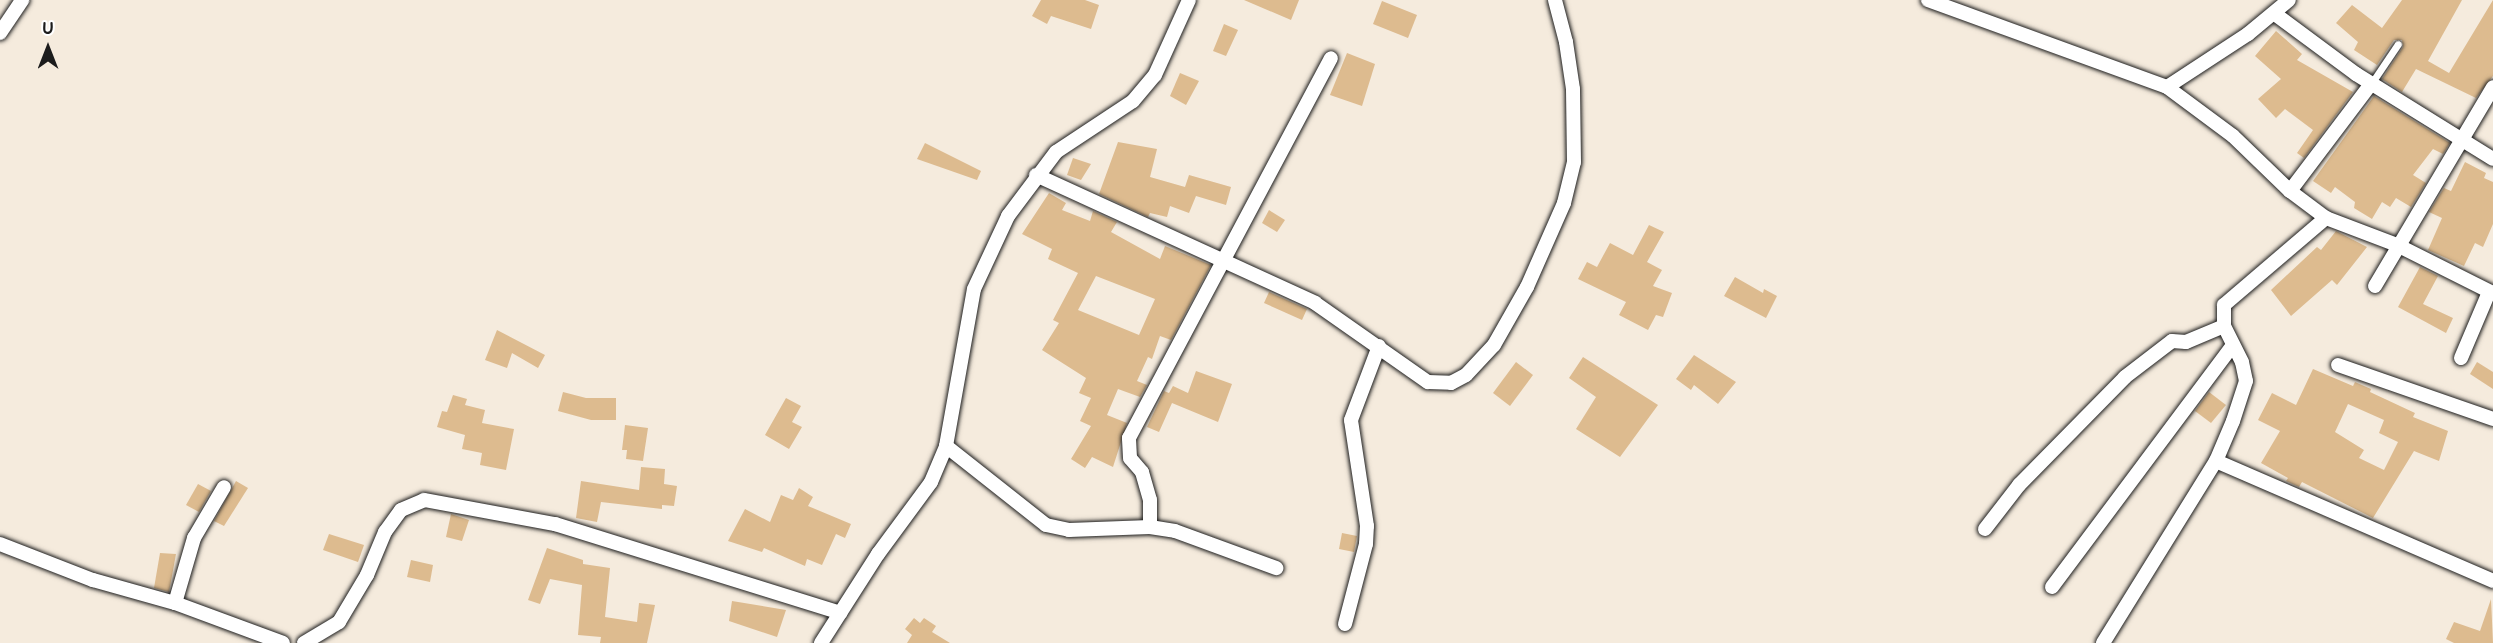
<!DOCTYPE html>
<html>
<head>
<meta charset="utf-8">
<style>
	body { margin:0 }
	#map { position:relative; width:2493px; height:643px; overflow:hidden; background:#f5ebdd; font-family:"Balsamiq Sans",sans-serif }
	div>[style] { position:absolute }
	.building>* { inset:0; background:#ddbb8f }
	.roads { filter:drop-shadow(0 0 2px #1c1c1c) drop-shadow(0 0 2px #1c1c1c) }
	.service>* { height:7px; margin:-3.5px; padding:0 3.5px; transform-origin:3.5px; border-radius:3.5px; background:#fff }
	.minor>* { height:14px; margin:-7px; padding:0 7px; transform-origin:7px; border-radius:7px; background:#fff }
	span { translate:-50% -50%; white-space:nowrap; text-align:center; line-height:1.15; -webkit-text-stroke:4.5px #fff; paint-order:stroke }
	.north { position:absolute; left:18px; top:18px; width:60px; height:60px; -webkit-text-stroke:4px #fff; paint-order:stroke; rotate:0deg; font-size:16px; font-weight:700; line-height:24px; text-align:center; color:#1c1c1c }
	.north::after { content:''; display:block; margin:auto; width:21px; height:27px; background:#1c1c1c; clip-path:polygon(50% 0,100% 100%,50% 72%,0 100%) }
</style>
</head>
<body>
<div id="map">
	<div class="building">
		<div style="clip-path:polygon(1041px 0,1085px 0,1099px 5px,1091px 29px,1051px 16px,1047px 24px,1032px 16px)"></div>
		<div style="clip-path:polygon(1244px 0,1299px 0,1291px 20px)"></div>
		<div style="clip-path:polygon(2402px 0,2462px 0,2428px 61px,2449px 73px,2493px 0,2493px 76px,2476px 98px,2416px 69px,2402px 92px,2382px 79px,2403px 47px,2402px 40px,2394px 40px,2377px 65px,2354px 50px,2358px 42px,2336px 23px,2352px 5px,2382px 28px)"></div>
		<div style="clip-path:polygon(1382px 1px,1417px 15px,1408px 38px,1373px 24px)"></div>
		<div style="clip-path:polygon(1224px 24px,1238px 30px,1226px 56px,1213px 51px)"></div>
		<div style="clip-path:polygon(2276px 31px,2302px 54px,2297px 60px,2353px 92px,2304px 158px,2297px 153px,2313px 130px,2285px 109px,2276px 118px,2258px 99px,2281px 79px,2255px 56px)"></div>
		<div style="clip-path:polygon(1347px 53px,1375px 64px,1362px 106px,1330px 95px)"></div>
		<div style="clip-path:polygon(1180px 73px,1199px 81px,1186px 105px,1170px 96px)"></div>
		<div style="clip-path:polygon(2374px 96px,2450px 143px,2443px 154px,2433px 149px,2413px 175px,2426px 183px,2411px 207px,2396px 198px,2390px 207px,2382px 202px,2372px 219px,2354px 208px,2355px 202px,2335px 187px,2331px 193px,2313px 181px)"></div>
		<div style="clip-path:polygon(1118px 142px,1157px 149px,1150px 177px,1185px 187px,1189px 175px,1231px 187px,1226px 205px,1196px 196px,1189px 213px,1170px 206px,1167px 217px,1150px 213px,1148px 217px,1099px 194px)"></div>
		<div style="clip-path:polygon(925px 143px,981px 171px,977px 180px,917px 159px)"></div>
		<div style="clip-path:polygon(1073px 158px,1091px 164px,1081px 180px,1067px 175px)"></div>
		<div style="clip-path:polygon(2465px 162px,2486px 173px,2484px 178px,2493px 182px,2493px 224px,2483px 247px,2475px 243px,2464px 266px,2428px 250px,2442px 218px,2429px 212px,2444px 188px,2451px 191px)"></div>
		<div style="clip-path:polygon(evenodd,1049px 193px,1066px 203px,1062px 210px,1090px 221px,1093px 211px,1117px 222px,1111px 232px,1160px 259px,1165px 246px,1211px 265px,1171px 340px,1160px 336px,1152px 359px,1148px 357px,1137px 381px,1147px 385px,1140px 397px,1118px 389px,1107px 415px,1127px 423px,1113px 467px,1092px 457px,1085px 468px,1071px 459px,1091px 426px,1080px 421px,1091px 398px,1079px 393px,1086px 378px,1042px 350px,1059px 323px,1053px 320px,1078px 273px,1048px 259px,1052px 249px,1022px 234px,1049px 193px,1096px 276px,1155px 299px,1139px 335px,1078px 310px,1096px 276px)"></div>
		<div style="clip-path:polygon(1269px 210px,1285px 220px,1277px 232px,1262px 223px)"></div>
		<div style="clip-path:polygon(1649px 225px,1664px 232px,1647px 262px,1662px 270px,1653px 286px,1672px 293px,1663px 317px,1656px 315px,1648px 330px,1619px 315px,1626px 302px,1578px 279px,1587px 262px,1597px 267px,1610px 243px,1633px 255px)"></div>
		<div style="clip-path:polygon(2336px 231px,2367px 247px,2337px 285px,2332px 280px,2291px 316px,2271px 290px,2317px 247px,2321px 250px)"></div>
		<div style="clip-path:polygon(2420px 267px,2438px 276px,2423px 304px,2453px 318px,2446px 333px,2398px 307px)"></div>
		<div style="clip-path:polygon(1735px 277px,1763px 293px,1764px 289px,1777px 296px,1766px 318px,1724px 296px)"></div>
		<div style="clip-path:polygon(1269px 292px,1307px 309px,1302px 320px,1264px 303px)"></div>
		<div style="clip-path:polygon(497px 330px,545px 355px,538px 368px,512px 353px,507px 368px,485px 360px)"></div>
		<div style="clip-path:polygon(1694px 355px,1736px 382px,1718px 404px,1694px 385px,1691px 390px,1676px 379px)"></div>
		<div style="clip-path:polygon(1583px 357px,1658px 405px,1620px 457px,1576px 429px,1596px 397px,1569px 378px)"></div>
		<div style="clip-path:polygon(1516px 362px,1533px 375px,1510px 406px,1493px 393px)"></div>
		<div style="clip-path:polygon(2477px 362px,2493px 372px,2493px 389px,2470px 374px)"></div>
		<div style="clip-path:polygon(evenodd,2313px 369px,2353px 386px,2355px 382px,2371px 389px,2370px 392px,2415px 413px,2413px 417px,2448px 431px,2439px 461px,2414px 451px,2373px 518px,2302px 482px,2299px 487px,2286px 481px,2288px 478px,2261px 463px,2280px 431px,2258px 420px,2272px 393px,2296px 405px,2313px 369px,2348px 404px,2384px 420px,2379px 433px,2398px 442px,2384px 470px,2359px 458px,2364px 450px,2335px 432px,2348px 404px)"></div>
		<div style="clip-path:polygon(1196px 371px,1232px 384px,1218px 422px,1172px 403px,1159px 432px,1147px 427px,1164px 391px,1169px 393px,1173px 386px,1188px 393px)"></div>
		<div style="clip-path:polygon(563px 392px,586px 398px,616px 398px,616px 420px,591px 420px,558px 411px)"></div>
		<div style="clip-path:polygon(2209px 392px,2226px 405px,2211px 423px,2195px 411px)"></div>
		<div style="clip-path:polygon(453px 395px,467px 399px,465px 405px,485px 410px,482px 423px,514px 429px,506px 470px,480px 465px,482px 453px,462px 449px,465px 435px,437px 427px,442px 411px,447px 412px)"></div>
		<div style="clip-path:polygon(786px 398px,801px 406px,792px 422px,802px 427px,789px 449px,765px 435px)"></div>
		<div style="clip-path:polygon(625px 425px,648px 428px,643px 461px,626px 459px,627px 450px,622px 450px)"></div>
		<div style="clip-path:polygon(641px 467px,665px 469px,664px 484px,677px 486px,674px 506px,662px 505px,662px 509px,601px 502px,597px 522px,576px 518px,581px 481px,639px 490px)"></div>
		<div style="clip-path:polygon(236px 481px,248px 488px,224px 526px,214px 521px)"></div>
		<div style="clip-path:polygon(198px 484px,211px 491px,199px 512px,186px 505px)"></div>
		<div style="clip-path:polygon(799px 488px,813px 497px,808px 506px,851px 524px,845px 538px,836px 534px,822px 565px,807px 559px,805px 566px,764px 548px,762px 552px,728px 541px,745px 509px,770px 522px,781px 495px,793px 500px)"></div>
		<div style="clip-path:polygon(451px 514px,469px 520px,462px 541px,446px 537px)"></div>
		<div style="clip-path:polygon(1342px 533px,1357px 536px,1354px 552px,1339px 549px)"></div>
		<div style="clip-path:polygon(329px 534px,364px 545px,358px 562px,323px 550px)"></div>
		<div style="clip-path:polygon(547px 548px,583px 560px,583px 564px,610px 568px,605px 617px,637px 622px,639px 603px,655px 605px,647px 643px,600px 643px,601px 637px,578px 635px,582px 585px,550px 579px,540px 604px,528px 600px)"></div>
		<div style="clip-path:polygon(160px 553px,176px 554px,169px 592px,154px 588px)"></div>
		<div style="clip-path:polygon(411px 560px,433px 565px,430px 582px,407px 577px)"></div>
		<div style="clip-path:polygon(2491px 599px,2493px 643px,2454px 643px,2446px 639px,2454px 622px,2480px 631px)"></div>
		<div style="clip-path:polygon(732px 601px,786px 610px,777px 637px,729px 621px)"></div>
		<div style="clip-path:polygon(914px 618px,920px 623px,924px 618px,936px 626px,932px 632px,950px 643px,907px 643px,912px 635px,905px 629px)"></div>
	</div>
	<div class="roads">
		<div class="service">
			<div style="left:2371px;top:84px;width:48px;rotate:-56deg"></div>
		</div>
		<div class="minor">
			<div style="left:1928px;top:0;width:254px;rotate:20deg"></div>
			<div style="left:2167px;top:87px;width:82px;rotate:36.6deg"></div>
			<div style="left:2233px;top:136px;width:79px;rotate:44deg"></div>
			<div style="left:2290px;top:191px;width:45px;rotate:36.9deg"></div>
			<div style="left:2326px;top:218px;width:76px;rotate:20.8deg"></div>
			<div style="left:2397px;top:245px;width:107px;rotate:26.6deg"></div>
			<div style="left:2275px;top:14px;width:101px;rotate:36.5deg"></div>
			<div style="left:2356px;top:74px;width:161px;rotate:31.8deg"></div>
			<div style="left:0;top:33px;width:40px;rotate:-56deg"></div>
			<div style="left:2167px;top:87px;width:97px;rotate:-33.2deg"></div>
			<div style="left:2248px;top:34px;width:53px;rotate:-39.7deg"></div>
			<div style="left:1036px;top:175px;width:307px;rotate:24.6deg"></div>
			<div style="left:1315px;top:303px;width:138px;rotate:35deg"></div>
			<div style="left:1428px;top:382px;width:23px;rotate:2deg"></div>
			<div style="left:1451px;top:383px;width:17px;rotate:-28deg"></div>
			<div style="left:1466px;top:375px;width:41px;rotate:-47deg"></div>
			<div style="left:1494px;top:345px;width:67px;rotate:-60.4deg"></div>
			<div style="left:1527px;top:287px;width:92px;rotate:-66.2deg"></div>
			<div style="left:1564px;top:203px;width:42px;rotate:-76.3deg"></div>
			<div style="left:1574px;top:162px;width:73px;rotate:-90.8deg"></div>
			<div style="left:1573px;top:89px;width:48px;rotate:-98.5deg"></div>
			<div style="left:1566px;top:42px;width:43px;rotate:-104.7deg"></div>
			<div style="left:2290px;top:191px;width:134px;rotate:-52.9deg"></div>
			<div style="left:2375px;top:286px;width:231px;rotate:-59.3deg"></div>
			<div style="left:2461px;top:358px;width:72px;rotate:-67deg"></div>
			<div style="left:2338px;top:365px;width:164px;rotate:19.2deg"></div>
			<div style="left:946px;top:446px;width:127px;rotate:38.3deg"></div>
			<div style="left:1046px;top:525px;width:24px;rotate:12deg"></div>
			<div style="left:1069px;top:530px;width:81px;rotate:-2.1deg"></div>
			<div style="left:1150px;top:527px;width:25px;rotate:9deg"></div>
			<div style="left:1175px;top:531px;width:108px;rotate:20.1deg"></div>
			<div style="left:2216px;top:461px;width:302px;rotate:23.4deg"></div>
			<div style="left:1150px;top:527px;width:27px;rotate:-90deg"></div>
			<div style="left:1150px;top:500px;width:29px;rotate:-106deg"></div>
			<div style="left:1142px;top:472px;width:18px;rotate:-131deg"></div>
			<div style="left:1130px;top:458px;width:20px;rotate:-93deg"></div>
			<div style="left:1129px;top:438px;width:430px;rotate:-62deg"></div>
			<div style="left:1985px;top:529px;width:56px;rotate:-52.3deg"></div>
			<div style="left:2019px;top:485px;width:151px;rotate:-45.5deg"></div>
			<div style="left:2125px;top:377px;width:59px;rotate:-37.5deg"></div>
			<div style="left:2172px;top:341px;width:14px;rotate:4deg"></div>
			<div style="left:2186px;top:342px;width:41px;rotate:-22.8deg"></div>
			<div style="left:0;top:544px;width:100px;rotate:21.2deg"></div>
			<div style="left:93px;top:580px;width:85px;rotate:15.7deg"></div>
			<div style="left:175px;top:603px;width:115px;rotate:20.3deg"></div>
			<div style="left:2052px;top:587px;width:302px;rotate:-53.2deg"></div>
			<div style="left:175px;top:603px;width:68px;rotate:-73.7deg"></div>
			<div style="left:194px;top:538px;width:59px;rotate:-59.5deg"></div>
			<div style="left:1345px;top:624px;width:83px;rotate:-75.3deg"></div>
			<div style="left:1366px;top:544px;width:18px;rotate:-87deg"></div>
			<div style="left:1367px;top:526px;width:107px;rotate:-98.6deg"></div>
			<div style="left:1351px;top:420px;width:79px;rotate:-69.3deg"></div>
			<div style="left:304px;top:643px;width:41px;rotate:-31deg"></div>
			<div style="left:339px;top:622px;width:55px;rotate:-59.2deg"></div>
			<div style="left:367px;top:575px;width:47px;rotate:-67.3deg"></div>
			<div style="left:385px;top:532px;width:27px;rotate:-54deg"></div>
			<div style="left:401px;top:510px;width:25px;rotate:-23deg"></div>
			<div style="left:424px;top:500px;width:133px;rotate:10.4deg"></div>
			<div style="left:555px;top:524px;width:299px;rotate:17.3deg"></div>
			<div style="left:821px;top:643px;width:106px;rotate:-57.4deg"></div>
			<div style="left:878px;top:554px;width:89px;rotate:-53.6deg"></div>
			<div style="left:931px;top:482px;width:39px;rotate:-67deg"></div>
			<div style="left:946px;top:446px;width:159px;rotate:-79.9deg"></div>
			<div style="left:974px;top:289px;width:81px;rotate:-65deg"></div>
			<div style="left:1008px;top:216px;width:80px;rotate:-53.1deg"></div>
			<div style="left:1056px;top:152px;width:92px;rotate:-33.5deg"></div>
			<div style="left:1133px;top:101px;width:34px;rotate:-50deg"></div>
			<div style="left:1155px;top:75px;width:82px;rotate:-65.6deg"></div>
			<div style="left:2103px;top:643px;width:214px;rotate:-58.2deg"></div>
			<div style="left:2216px;top:461px;width:43px;rotate:-67deg"></div>
			<div style="left:2233px;top:421px;width:42px;rotate:-72deg"></div>
			<div style="left:2246px;top:381px;width:19px;rotate:-102deg"></div>
			<div style="left:2242px;top:362px;width:40px;rotate:-116.6deg"></div>
			<div style="left:2224px;top:326px;width:21px;rotate:-90deg"></div>
			<div style="left:2224px;top:305px;width:134px;rotate:-40.5deg"></div>
		</div>
	</div>
	<div class="north">U</div>
</div>
</body>
</html>
